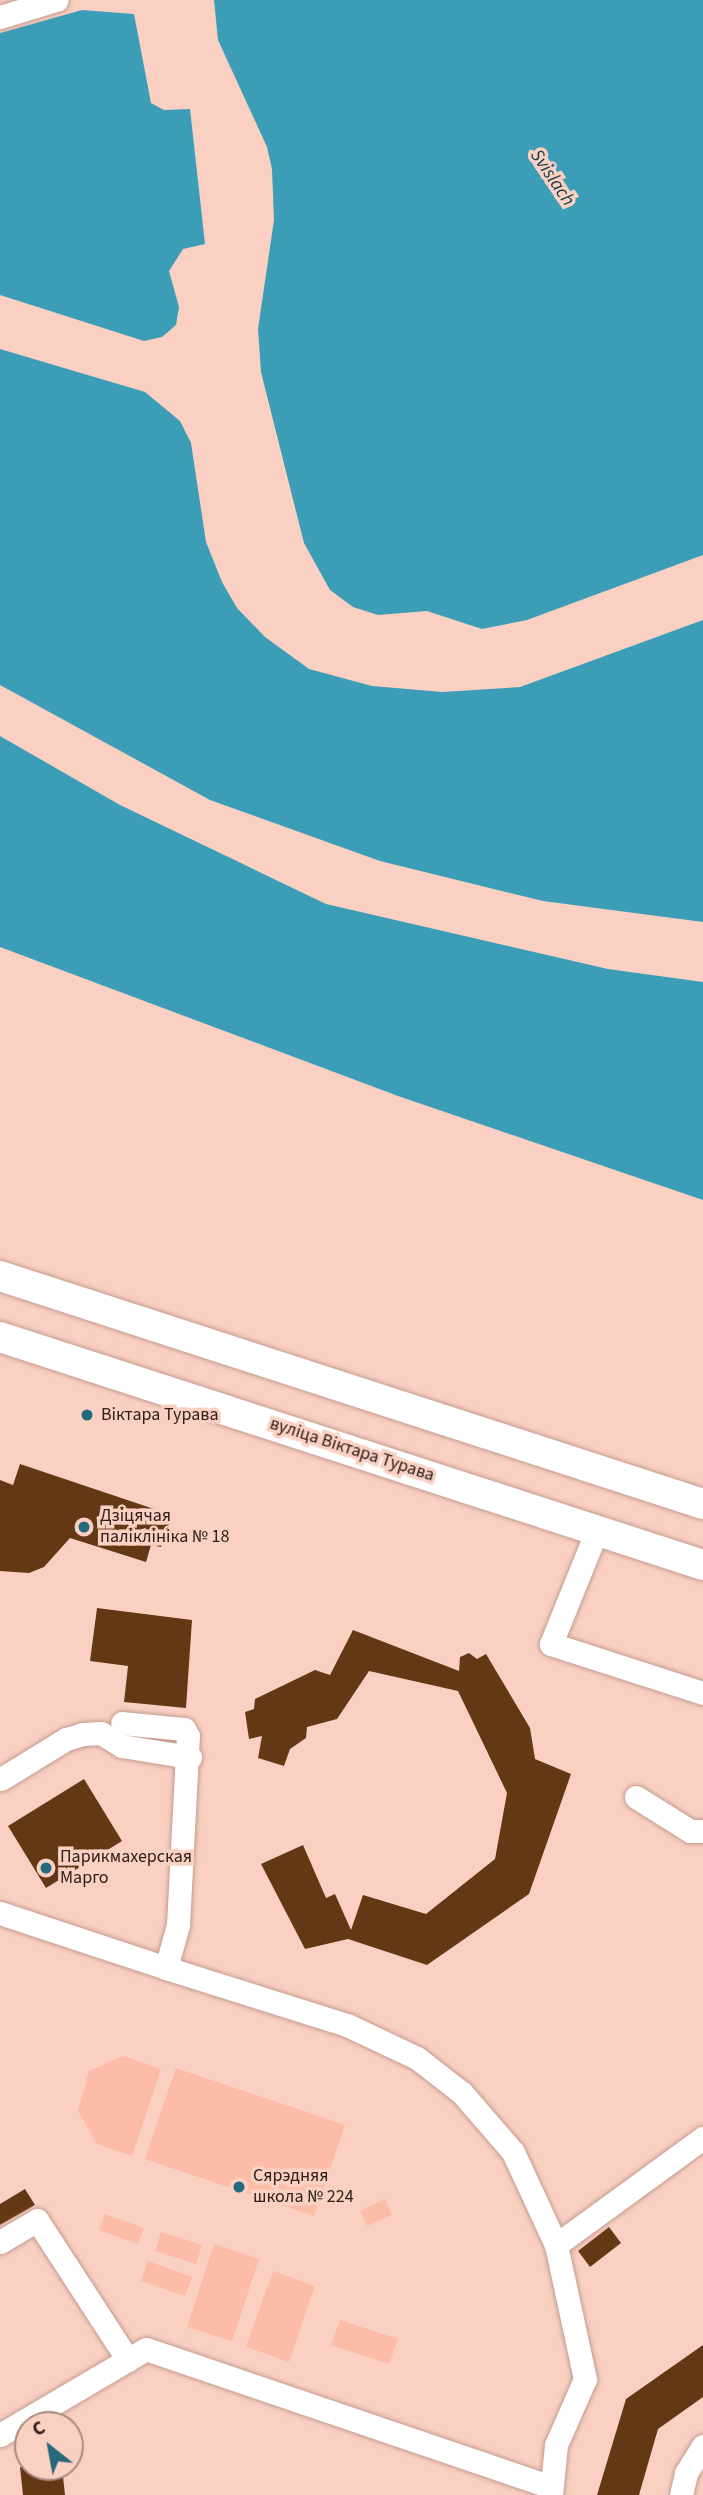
<!DOCTYPE html>
<html>
<head>
<meta charset="utf-8">
<style>
	body { margin:0 }
	#map { position:relative; width:703px; height:2495px; overflow:hidden; background:#fad0c3; font-family:"Source Sans 3",sans-serif }
	div>[style] { position:absolute }
	.green>* { inset:0; background:#fcbca8 }
	.water>* { inset:0; background:#3c9db6 }
	.building>* { inset:0; background:#633915 }
	.roads { filter:drop-shadow(0 0 2px #c49c8f) drop-shadow(0 0 2px #c49c8f) }
	.minor>* { height:23px; margin:-11.5px; padding:0 11.5px; transform-origin:11.5px; border-radius:11.5px; background:#fff }
	.major>* { height:30px; margin:-15px; padding:0 15px; transform-origin:15px; border-radius:15px; background:#fff }
	.dots>* { width:19px; height:19px; translate:-50% -50%; box-sizing:border-box; border:4px solid #fad0c3; border-radius:50% }
	span { translate:-50% -50%; white-space:nowrap; text-align:center; line-height:1.15; -webkit-text-stroke:7px #fad0c3; paint-order:stroke }
	.poi-label { font-size:18px; color:#30201b }
	.left { translate:0 -50%; text-align:left }
	.street-label { font-size:18px; color:#30201b }
	.water-label { font-size:19px; color:#103c47; font-style:italic }
	.north { position:absolute; left:14px; top:2411px; width:70px; height:70px; box-sizing:border-box; background:#fad0c3; border:2px solid #a98a80; border-radius:50%; rotate:329deg; font-size:19px; font-weight:700; line-height:28px; text-align:center; color:#30201b }
	.north::after { content:''; display:block; margin:auto; width:24px; height:32px; background:#25697a; clip-path:polygon(50% 0,100% 100%,50% 72%,0 100%) }
</style>
</head>
<body>
<div id="map">
	<div class="green">
		<div style="clip-path:polygon(123px 2056px,161px 2069px,132px 2156px,97px 2144px,78px 2111px,89px 2071px)"></div>
		<div style="clip-path:polygon(176px 2068px,345px 2125px,314px 2216px,145px 2159px)"></div>
		<div style="clip-path:polygon(385px 2199px,392px 2215px,367px 2226px,360px 2211px)"></div>
		<div style="clip-path:polygon(105px 2214px,144px 2228px,138px 2244px,99px 2230px)"></div>
		<div style="clip-path:polygon(161px 2232px,202px 2245px,196px 2264px,155px 2251px)"></div>
		<div style="clip-path:polygon(214px 2244px,259px 2259px,232px 2341px,187px 2327px)"></div>
		<div style="clip-path:polygon(148px 2261px,192px 2277px,185px 2296px,141px 2281px)"></div>
		<div style="clip-path:polygon(273px 2271px,315px 2286px,289px 2362px,246px 2347px)"></div>
		<div style="clip-path:polygon(340px 2320px,398px 2339px,389px 2364px,331px 2345px)"></div>
	</div>
	<div class="water">
		<div style="clip-path:polygon(214px 0,703px 0,703px 555px,527px 620px,482px 629px,427px 611px,378px 615px,353px 607px,330px 590px,304px 543px,261px 372px,258px 329px,274px 220px,272px 169px,267px 147px,218px 40px)"></div>
		<div style="clip-path:polygon(82px 10px,134px 14px,151px 103px,164px 110px,190px 109px,205px 244px,183px 249px,169px 271px,179px 307px,176px 325px,162px 337px,144px 341px,0 295px,0 33px)"></div>
		<div style="clip-path:polygon(0 349px,145px 392px,180px 421px,191px 443px,206px 542px,222px 582px,237px 608px,265px 637px,309px 669px,372px 686px,442px 692px,520px 687px,703px 620px,703px 922px,543px 901px,380px 861px,210px 800px,0 685px)"></div>
		<div style="clip-path:polygon(0 736px,120px 805px,326px 904px,608px 969px,703px 982px,703px 1200px,398px 1096px,0 947px)"></div>
	</div>
	<div class="building">
		<div style="clip-path:polygon(20px 1464px,172px 1515px,161px 1547px,151px 1545px,146px 1562px,70px 1538px,44px 1567px,29px 1573px,0 1571px,0 1480px,13px 1485px)"></div>
		<div style="clip-path:polygon(97px 1608px,192px 1620px,186px 1708px,124px 1702px,128px 1666px,90px 1661px)"></div>
		<div style="clip-path:polygon(353px 1630px,459px 1671px,460px 1657px,469px 1653px,477px 1659px,486px 1654px,530px 1728px,535px 1759px,571px 1774px,529px 1894px,427px 1965px,348px 1939px,305px 1949px,261px 1864px,303px 1845px,326px 1898px,335px 1894px,351px 1930px,363px 1895px,426px 1914px,495px 1859px,507px 1793px,458px 1691px,369px 1671px,337px 1719px,307px 1727px,306px 1738px,290px 1749px,284px 1766px,258px 1758px,262px 1736px,249px 1739px,245px 1712px,254px 1709px,255px 1699px,315px 1670px,330px 1675px)"></div>
		<div style="clip-path:polygon(84px 1779px,122px 1841px,46px 1888px,8px 1826px)"></div>
		<div style="clip-path:polygon(25px 2189px,35px 2205px,0 2225px,0 2204px)"></div>
		<div style="clip-path:polygon(609px 2227px,621px 2243px,590px 2267px,578px 2251px)"></div>
		<div style="clip-path:polygon(703px 2345px,703px 2397px,658px 2429px,639px 2495px,597px 2495px,626px 2399px)"></div>
		<div style="clip-path:polygon(20px 2467px,62px 2467px,65px 2495px,23px 2495px)"></div>
	</div>
	<div class="roads">
		<div class="minor">
			<div style="left:0;top:17px;width:59px;rotate:-16.9deg"></div>
			<div style="left:597px;top:1530px;width:123px;rotate:112deg"></div>
			<div style="left:551px;top:1644px;width:160px;rotate:17.9deg"></div>
			<div style="left:1px;top:1779px;width:76px;rotate:-31.6deg"></div>
			<div style="left:66px;top:1739px;width:18px;rotate:-16deg"></div>
			<div style="left:83px;top:1734px;width:18px;rotate:-3deg"></div>
			<div style="left:101px;top:1733px;width:25px;rotate:32deg"></div>
			<div style="left:122px;top:1746px;width:69px;rotate:9.2deg"></div>
			<div style="left:636px;top:1797px;width:64px;rotate:32.2deg"></div>
			<div style="left:690px;top:1831px;width:13px"></div>
			<div style="left:0;top:1913px;width:175px;rotate:18.3deg"></div>
			<div style="left:166px;top:1968px;width:45px;rotate:-74.4deg"></div>
			<div style="left:178px;top:1925px;width:189px;rotate:-87deg"></div>
			<div style="left:188px;top:1736px;width:8px;rotate:-120deg"></div>
			<div style="left:184px;top:1729px;width:62px;rotate:-174.5deg"></div>
			<div style="left:166px;top:1968px;width:190px;rotate:17.5deg"></div>
			<div style="left:347px;top:2025px;width:77px;rotate:25.2deg"></div>
			<div style="left:417px;top:2058px;width:57px;rotate:37.9deg"></div>
			<div style="left:462px;top:2093px;width:78px;rotate:49.2deg"></div>
			<div style="left:513px;top:2152px;width:102px;rotate:65.2deg"></div>
			<div style="left:0;top:2242px;width:43px;rotate:-30.7deg"></div>
			<div style="left:37px;top:2220px;width:167px;rotate:57deg"></div>
			<div style="left:0;top:2435px;width:169px;rotate:-30.5deg"></div>
			<div style="left:146px;top:2349px;width:428px;rotate:18.8deg"></div>
			<div style="left:551px;top:2495px;width:50px;rotate:-84.3deg"></div>
			<div style="left:556px;top:2445px;width:72px;rotate:-66.3deg"></div>
			<div style="left:585px;top:2379px;width:137px;rotate:-102.2deg"></div>
			<div style="left:556px;top:2245px;width:182px;rotate:-36.1deg"></div>
			<div style="left:681px;top:2495px;width:23px;rotate:-77deg"></div>
			<div style="left:686px;top:2473px;width:32px;rotate:-58deg"></div>
		</div>
		<div class="major">
			<div style="left:0;top:1276px;width:739px;rotate:17.97deg"></div>
			<div style="left:0;top:1337px;width:739px;rotate:17.97deg"></div>
		</div>
	</div>
	<div class="dots">
		<div style="left:87px;top:1415px;background:#25697a"></div>
		<div style="left:84px;top:1527px;background:#25697a"></div>
		<div style="left:46px;top:1868px;background:#25697a"></div>
		<div style="left:239px;top:2187px;background:#25697a"></div>
	</div>
	<div class="poi-label">
		<span class="left" style="left:101px;top:1415px">Віктара Турава</span>
		<span class="left" style="left:100px;top:1527px">Дзіцячая<br>паліклініка № 18</span>
		<span class="left" style="left:60px;top:1868px">Парикмахерская<br>Марго</span>
		<span class="left" style="left:253px;top:2187px">Сярэдняя<br>школа № 224</span>
	</div>
	<div class="street-label">
		<span style="left:352px;top:1450px;rotate:18deg">вуліца Віктара Турава</span>
	</div>
	<div class="water-label">
		<span style="left:552px;top:178px;rotate:56deg">Svislach</span>
	</div>
	<div class="north">С</div>
</div>
</body>
</html>
